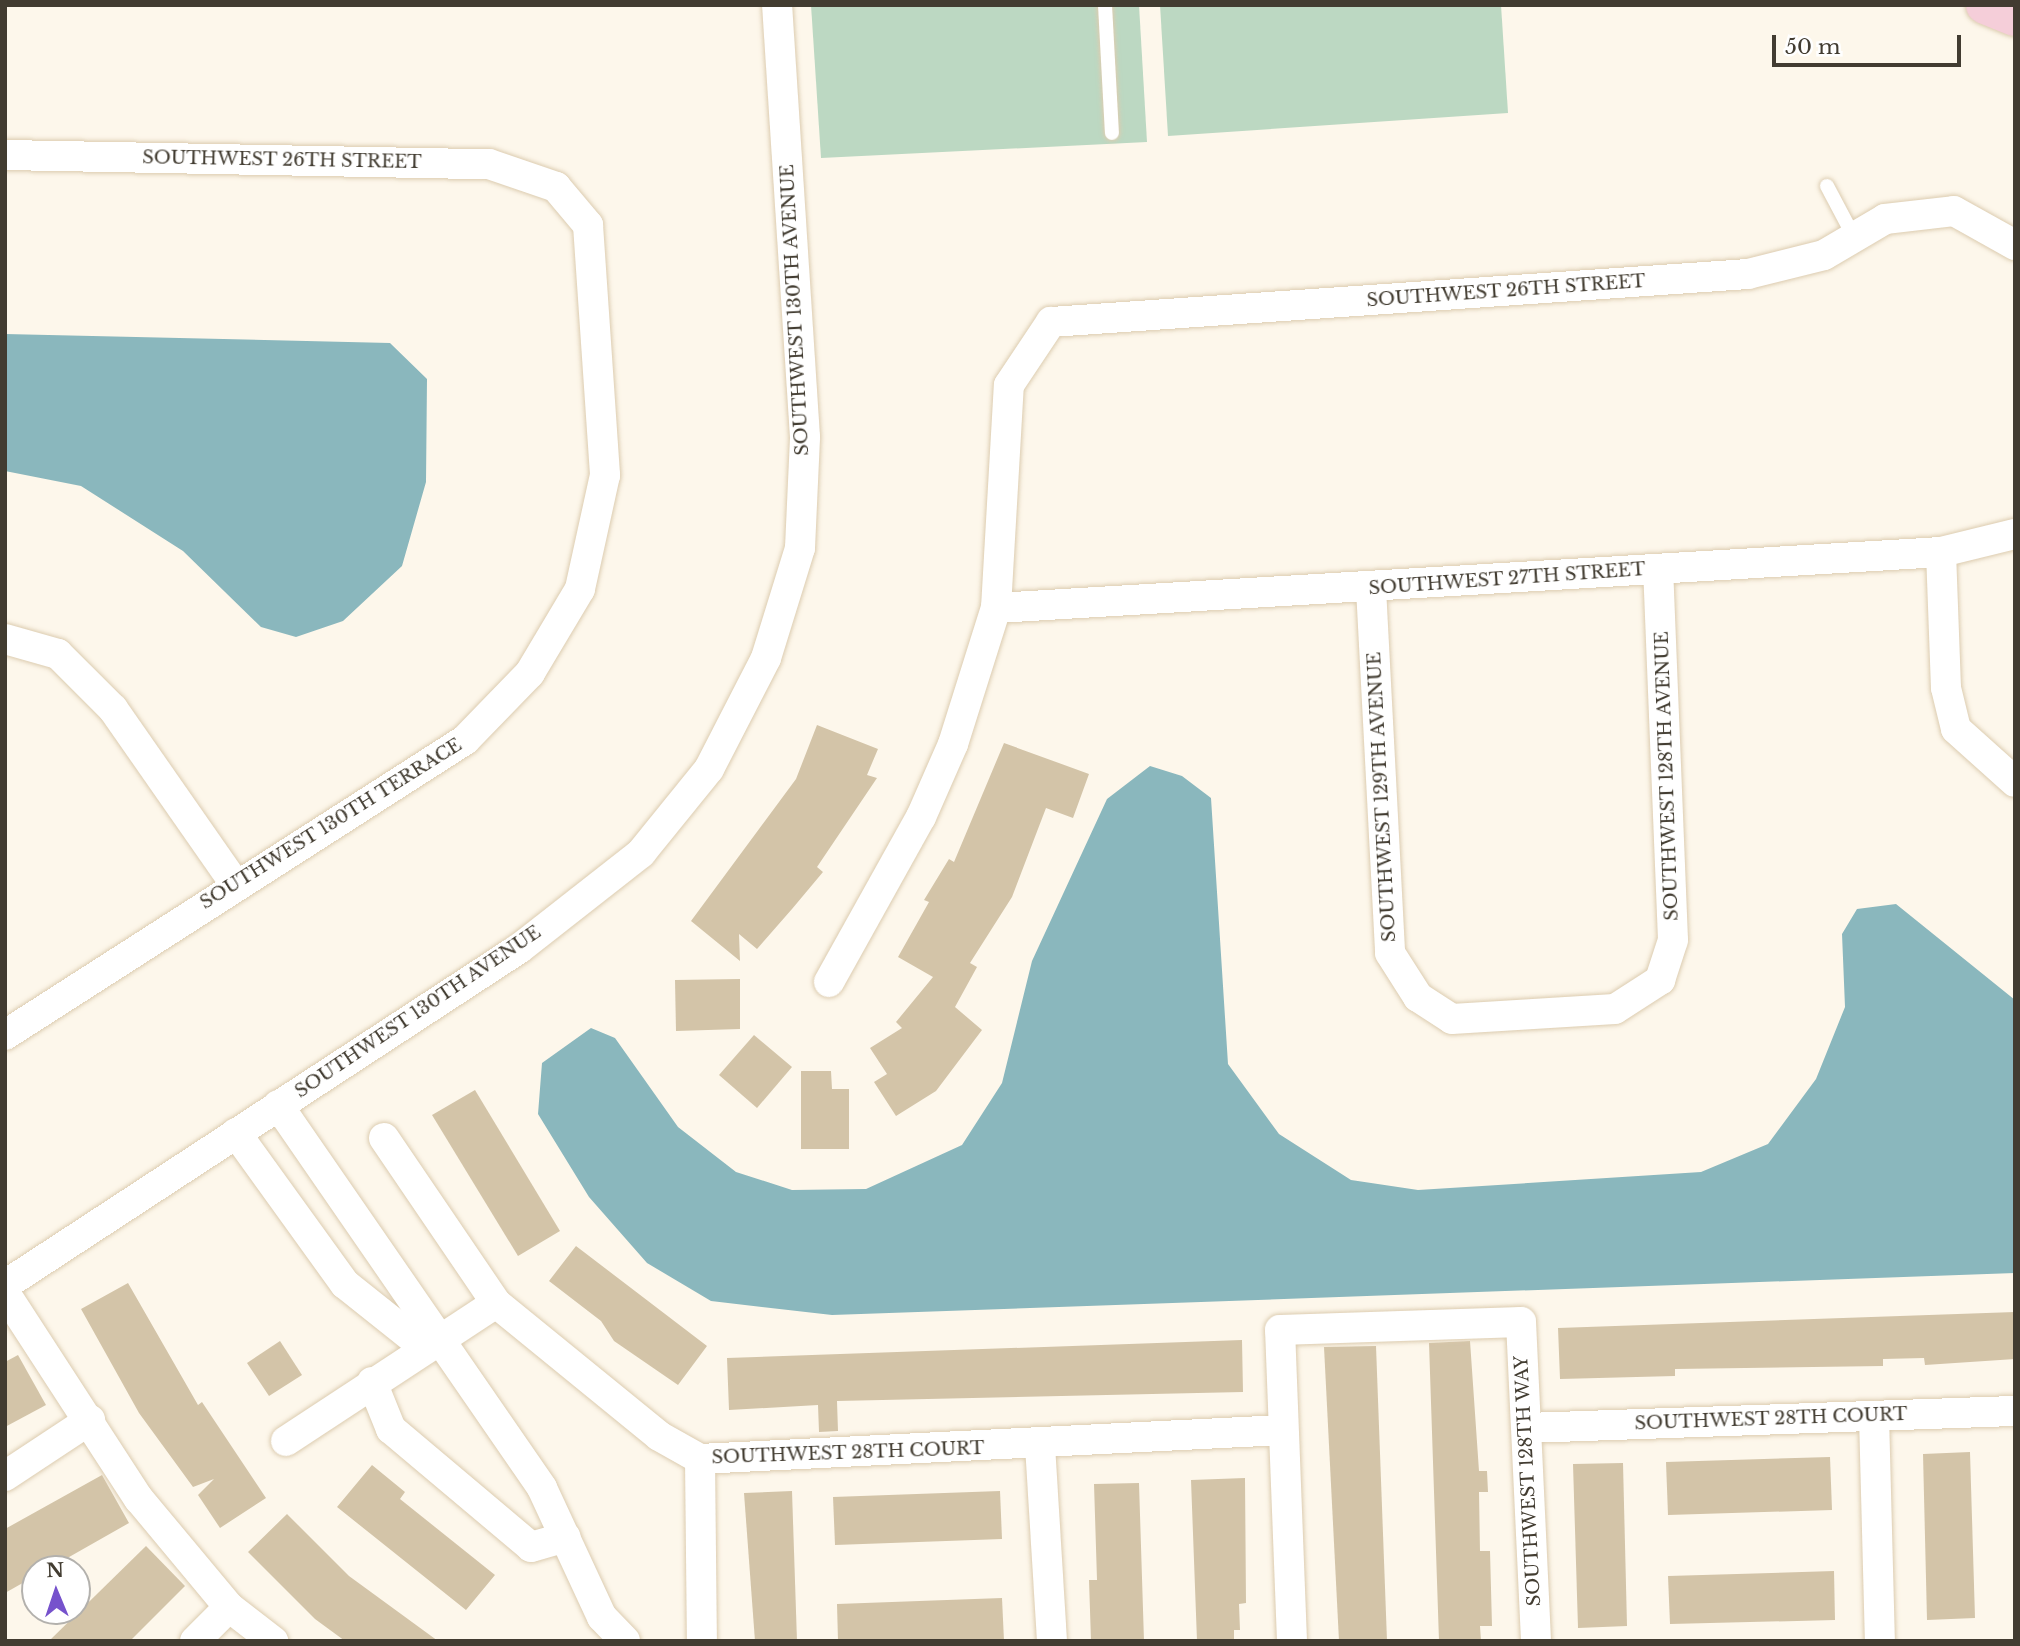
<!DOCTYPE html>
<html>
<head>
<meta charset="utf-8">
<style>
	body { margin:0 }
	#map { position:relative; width:2020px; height:1646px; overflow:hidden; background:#fdf7eb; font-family:"Libre Baskerville",serif }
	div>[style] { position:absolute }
	.green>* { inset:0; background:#bcd8c2 }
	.water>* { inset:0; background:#8ab7bd }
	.building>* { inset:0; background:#d3c4a8 }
	.roads { filter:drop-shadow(0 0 2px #dcccb0) drop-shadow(0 0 2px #dcccb0) }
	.lane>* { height:14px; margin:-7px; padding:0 7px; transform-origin:7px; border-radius:7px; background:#fff }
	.street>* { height:30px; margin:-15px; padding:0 15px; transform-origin:15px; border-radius:15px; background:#fff }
	.secondary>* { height:38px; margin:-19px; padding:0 19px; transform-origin:19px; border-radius:19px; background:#f5ced9 }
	span { translate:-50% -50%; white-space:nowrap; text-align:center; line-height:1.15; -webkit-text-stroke:5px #fff; paint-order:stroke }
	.street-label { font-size:18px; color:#423c31 }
	.frame { position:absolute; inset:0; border:7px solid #423c31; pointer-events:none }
	.north { position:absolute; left:21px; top:1555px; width:70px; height:70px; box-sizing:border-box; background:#fff; border:2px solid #b3b1ad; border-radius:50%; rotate:358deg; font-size:19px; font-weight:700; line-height:28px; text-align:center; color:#423c31 }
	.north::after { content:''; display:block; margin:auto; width:24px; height:32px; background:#7652cc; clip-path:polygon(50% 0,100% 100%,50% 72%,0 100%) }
	.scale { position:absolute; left:1772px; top:35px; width:189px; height:32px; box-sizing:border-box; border:4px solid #423c31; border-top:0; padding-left:9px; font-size:21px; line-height:24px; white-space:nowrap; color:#423c31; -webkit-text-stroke:5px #fff; paint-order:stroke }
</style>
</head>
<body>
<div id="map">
	<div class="green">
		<div style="clip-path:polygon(811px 5px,1139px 5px,1147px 142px,821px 158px)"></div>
		<div style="clip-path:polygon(1160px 5px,1501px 5px,1508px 113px,1168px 136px)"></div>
	</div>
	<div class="water">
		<div style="clip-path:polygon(5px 334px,390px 343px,427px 379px,426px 482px,402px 566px,343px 621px,296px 637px,261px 627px,183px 551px,81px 486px,5px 471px)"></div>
		<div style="clip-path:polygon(1150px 766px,1182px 776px,1211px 798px,1228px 1064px,1279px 1134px,1351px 1180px,1418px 1190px,1701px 1172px,1768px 1144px,1816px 1079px,1845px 1007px,1842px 934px,1857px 909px,1896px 904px,2015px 1000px,2015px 1273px,832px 1315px,711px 1301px,647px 1263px,589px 1197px,538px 1114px,542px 1063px,591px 1028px,615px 1038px,678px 1127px,736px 1172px,792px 1190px,866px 1189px,962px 1145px,1002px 1083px,1032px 961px,1107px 799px)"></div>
	</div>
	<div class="building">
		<div style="clip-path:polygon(817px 725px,878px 749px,867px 775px,877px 778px,817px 867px,823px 872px,792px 909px,757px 949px,739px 934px,740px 961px,691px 921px,796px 779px)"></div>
		<div style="clip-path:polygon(1004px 743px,1089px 774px,1073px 818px,1046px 808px,1012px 897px,970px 963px,977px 967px,955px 1007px,982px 1030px,936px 1091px,896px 1116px,874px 1082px,887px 1074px,870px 1048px,902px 1028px,896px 1022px,933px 977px,898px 957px,929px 902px,924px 900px,949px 859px,954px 862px)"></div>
		<div style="clip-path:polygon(740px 979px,740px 1029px,676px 1031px,675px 980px)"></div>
		<div style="clip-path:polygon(754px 1035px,792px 1067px,757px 1108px,719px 1075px)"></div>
		<div style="clip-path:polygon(801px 1071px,831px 1071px,832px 1089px,849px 1089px,849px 1149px,801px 1149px)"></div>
		<div style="clip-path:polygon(475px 1090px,560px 1231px,518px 1256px,432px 1115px)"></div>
		<div style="clip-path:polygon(576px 1246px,707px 1346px,678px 1385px,614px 1341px,601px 1321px,549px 1281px)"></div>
		<div style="clip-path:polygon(128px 1283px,198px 1405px,202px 1402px,266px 1498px,220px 1528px,198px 1495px,214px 1479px,193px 1487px,139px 1413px,81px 1309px)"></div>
		<div style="clip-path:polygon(2015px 1312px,2015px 1359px,1925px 1365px,1924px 1358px,1883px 1359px,1883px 1366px,1675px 1369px,1675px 1376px,1560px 1379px,1558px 1328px)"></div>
		<div style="clip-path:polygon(1242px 1340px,1243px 1392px,837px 1401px,838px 1431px,819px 1432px,818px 1405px,729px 1410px,727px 1358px)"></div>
		<div style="clip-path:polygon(280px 1341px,302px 1375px,269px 1396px,247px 1363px)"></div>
		<div style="clip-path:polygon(1470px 1341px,1479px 1471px,1487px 1471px,1488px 1492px,1479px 1492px,1480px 1551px,1490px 1551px,1492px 1626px,1480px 1626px,1481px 1641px,1439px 1641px,1429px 1343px)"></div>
		<div style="clip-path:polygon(1376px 1346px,1387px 1641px,1339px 1641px,1324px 1347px)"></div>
		<div style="clip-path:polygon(18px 1355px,46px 1405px,5px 1427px,5px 1362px)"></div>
		<div style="clip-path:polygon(1970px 1452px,1975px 1618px,1927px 1620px,1923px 1454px)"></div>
		<div style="clip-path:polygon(1830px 1457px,1832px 1510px,1668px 1515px,1666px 1462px)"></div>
		<div style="clip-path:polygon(1623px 1463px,1627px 1626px,1578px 1628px,1573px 1464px)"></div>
		<div style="clip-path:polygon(372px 1465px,405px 1492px,400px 1499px,495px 1575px,466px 1610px,337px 1507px)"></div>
		<div style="clip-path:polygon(102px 1475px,129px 1523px,48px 1569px,35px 1569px,35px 1576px,5px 1593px,5px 1529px)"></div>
		<div style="clip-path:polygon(1245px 1478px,1246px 1603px,1239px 1604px,1240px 1630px,1234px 1630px,1234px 1641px,1197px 1641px,1191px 1480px)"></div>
		<div style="clip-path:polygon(1139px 1483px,1144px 1641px,1091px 1641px,1089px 1580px,1097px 1580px,1094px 1484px)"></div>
		<div style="clip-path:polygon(792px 1491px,797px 1641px,755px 1641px,744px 1493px)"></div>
		<div style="clip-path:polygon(1000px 1491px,1002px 1539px,835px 1545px,833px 1497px)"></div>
		<div style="clip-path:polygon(287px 1514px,349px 1576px,438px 1641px,345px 1641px,315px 1619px,248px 1552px)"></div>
		<div style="clip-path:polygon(146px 1546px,185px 1586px,130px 1641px,49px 1641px)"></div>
		<div style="clip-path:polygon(1834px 1571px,1835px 1620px,1670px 1624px,1668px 1576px)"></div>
		<div style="clip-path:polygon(1002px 1598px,1004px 1641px,838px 1641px,837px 1604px)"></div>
	</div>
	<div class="roads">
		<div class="lane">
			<div style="left:1105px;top:5px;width:128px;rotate:86.9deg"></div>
			<div style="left:1827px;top:186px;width:58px;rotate:62.1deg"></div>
		</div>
		<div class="street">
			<div style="left:5px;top:155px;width:484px;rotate:1.1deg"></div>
			<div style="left:489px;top:164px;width:71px;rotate:18.9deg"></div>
			<div style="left:556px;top:187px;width:50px;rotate:49.9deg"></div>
			<div style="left:588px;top:225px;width:251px;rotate:86.1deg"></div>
			<div style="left:605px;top:475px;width:117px;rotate:102.4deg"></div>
			<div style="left:580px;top:589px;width:98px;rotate:120.8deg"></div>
			<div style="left:530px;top:673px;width:93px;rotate:134.1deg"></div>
			<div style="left:465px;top:740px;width:546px;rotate:147.33deg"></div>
			<div style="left:1941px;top:552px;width:136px;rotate:87.9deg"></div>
			<div style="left:1946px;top:688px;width:42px;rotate:76.3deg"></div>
			<div style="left:1956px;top:729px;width:79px;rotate:41.9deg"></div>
			<div style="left:1371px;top:588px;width:365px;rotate:87deg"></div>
			<div style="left:1390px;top:953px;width:52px;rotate:57.5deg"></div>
			<div style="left:1418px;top:997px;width:40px;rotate:32.9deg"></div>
			<div style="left:1452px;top:1019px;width:163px;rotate:-3.5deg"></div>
			<div style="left:1615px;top:1009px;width:54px;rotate:-32.8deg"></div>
			<div style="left:1660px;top:980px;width:42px;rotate:-72deg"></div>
			<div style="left:1673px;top:940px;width:371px;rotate:-92.3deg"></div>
			<div style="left:996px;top:608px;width:947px;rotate:-3.39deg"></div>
			<div style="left:1941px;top:552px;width:76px;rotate:-13.7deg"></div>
			<div style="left:5px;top:639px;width:55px;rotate:15.8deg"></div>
			<div style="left:58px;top:654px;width:78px;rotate:45deg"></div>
			<div style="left:113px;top:709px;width:213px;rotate:55.1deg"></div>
			<div style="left:829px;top:982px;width:189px;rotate:-60.9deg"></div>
			<div style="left:921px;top:817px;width:80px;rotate:-66.3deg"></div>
			<div style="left:953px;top:744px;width:143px;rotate:-72.5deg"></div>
			<div style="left:996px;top:608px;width:223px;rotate:-86.7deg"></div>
			<div style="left:1009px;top:385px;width:76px;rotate:-56.3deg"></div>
			<div style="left:1051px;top:322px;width:699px;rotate:-3.94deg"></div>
			<div style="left:1748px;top:274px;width:78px;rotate:-14deg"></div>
			<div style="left:1824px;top:255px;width:71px;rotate:-30.5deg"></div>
			<div style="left:1885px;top:219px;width:69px;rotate:-6.6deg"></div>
			<div style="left:1954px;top:211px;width:70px;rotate:29.1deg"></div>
			<div style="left:278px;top:1105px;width:465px;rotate:55.4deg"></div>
			<div style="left:542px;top:1488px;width:142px;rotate:65.1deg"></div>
			<div style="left:602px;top:1617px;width:33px;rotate:46deg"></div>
			<div style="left:236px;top:1133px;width:186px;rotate:54.2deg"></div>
			<div style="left:345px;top:1284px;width:87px;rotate:38.5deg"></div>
			<div style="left:413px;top:1338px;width:22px;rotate:5deg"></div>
			<div style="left:384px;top:1138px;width:199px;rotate:55.8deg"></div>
			<div style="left:496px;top:1303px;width:210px;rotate:39.2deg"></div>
			<div style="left:659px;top:1436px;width:47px;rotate:29.3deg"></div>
			<div style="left:700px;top:1459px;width:584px;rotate:-2.85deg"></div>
			<div style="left:5px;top:1285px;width:615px;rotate:-33.2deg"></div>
			<div style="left:520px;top:948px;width:154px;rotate:-38.1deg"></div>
			<div style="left:641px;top:853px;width:108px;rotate:-51deg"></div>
			<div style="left:709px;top:769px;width:125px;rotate:-62.8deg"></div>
			<div style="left:766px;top:658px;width:115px;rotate:-72.8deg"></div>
			<div style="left:800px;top:548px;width:111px;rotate:-87.4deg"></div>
			<div style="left:805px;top:437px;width:433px;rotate:-93.7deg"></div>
			<div style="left:5px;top:1293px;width:246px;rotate:57deg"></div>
			<div style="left:139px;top:1499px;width:141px;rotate:50.2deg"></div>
			<div style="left:229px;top:1607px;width:56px;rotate:37.7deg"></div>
			<div style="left:372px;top:1382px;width:51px;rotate:68deg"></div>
			<div style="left:391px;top:1429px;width:183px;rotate:40.1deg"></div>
			<div style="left:531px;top:1547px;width:36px;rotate:-16deg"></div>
			<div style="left:1874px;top:1416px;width:225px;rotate:88.5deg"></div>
			<div style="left:1527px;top:1428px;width:488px;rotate:-2deg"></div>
			<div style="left:286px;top:1441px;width:251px;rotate:-33.3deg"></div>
			<div style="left:1040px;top:1445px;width:196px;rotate:86.5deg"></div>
			<div style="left:700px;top:1459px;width:182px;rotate:89.4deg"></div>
			<div style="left:5px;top:1476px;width:102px;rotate:-33.4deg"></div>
			<div style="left:195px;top:1641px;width:48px;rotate:-45deg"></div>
			<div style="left:1292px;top:1641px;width:311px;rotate:-92.2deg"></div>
			<div style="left:1280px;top:1330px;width:241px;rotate:-1.9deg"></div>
			<div style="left:1521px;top:1322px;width:319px;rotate:87.3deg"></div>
		</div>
		<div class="secondary">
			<div style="left:1985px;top:5px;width:32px;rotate:22deg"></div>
		</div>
	</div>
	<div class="street-label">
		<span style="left:282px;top:160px;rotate:1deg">SOUTHWEST 26TH STREET</span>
		<span style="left:1506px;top:291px;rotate:-4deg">SOUTHWEST 26TH STREET</span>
		<span style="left:795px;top:310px;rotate:-93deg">SOUTHWEST 130TH AVENUE</span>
		<span style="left:1507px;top:579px;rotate:-4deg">SOUTHWEST 27TH STREET</span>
		<span style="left:1667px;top:776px;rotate:-92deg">SOUTHWEST 128TH AVENUE</span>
		<span style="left:1382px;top:797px;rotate:-93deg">SOUTHWEST 129TH AVENUE</span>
		<span style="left:331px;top:824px;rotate:-32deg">SOUTHWEST 130TH TERRACE</span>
		<span style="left:418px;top:1012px;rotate:-34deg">SOUTHWEST 130TH AVENUE</span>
		<span style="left:1771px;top:1419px;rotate:-2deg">SOUTHWEST 28TH COURT</span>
		<span style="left:848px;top:1453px;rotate:-2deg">SOUTHWEST 28TH COURT</span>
		<span style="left:1528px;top:1481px;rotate:-93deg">SOUTHWEST 128TH WAY</span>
	</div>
	<div class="frame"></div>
	<div class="north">N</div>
	<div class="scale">50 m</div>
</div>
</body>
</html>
